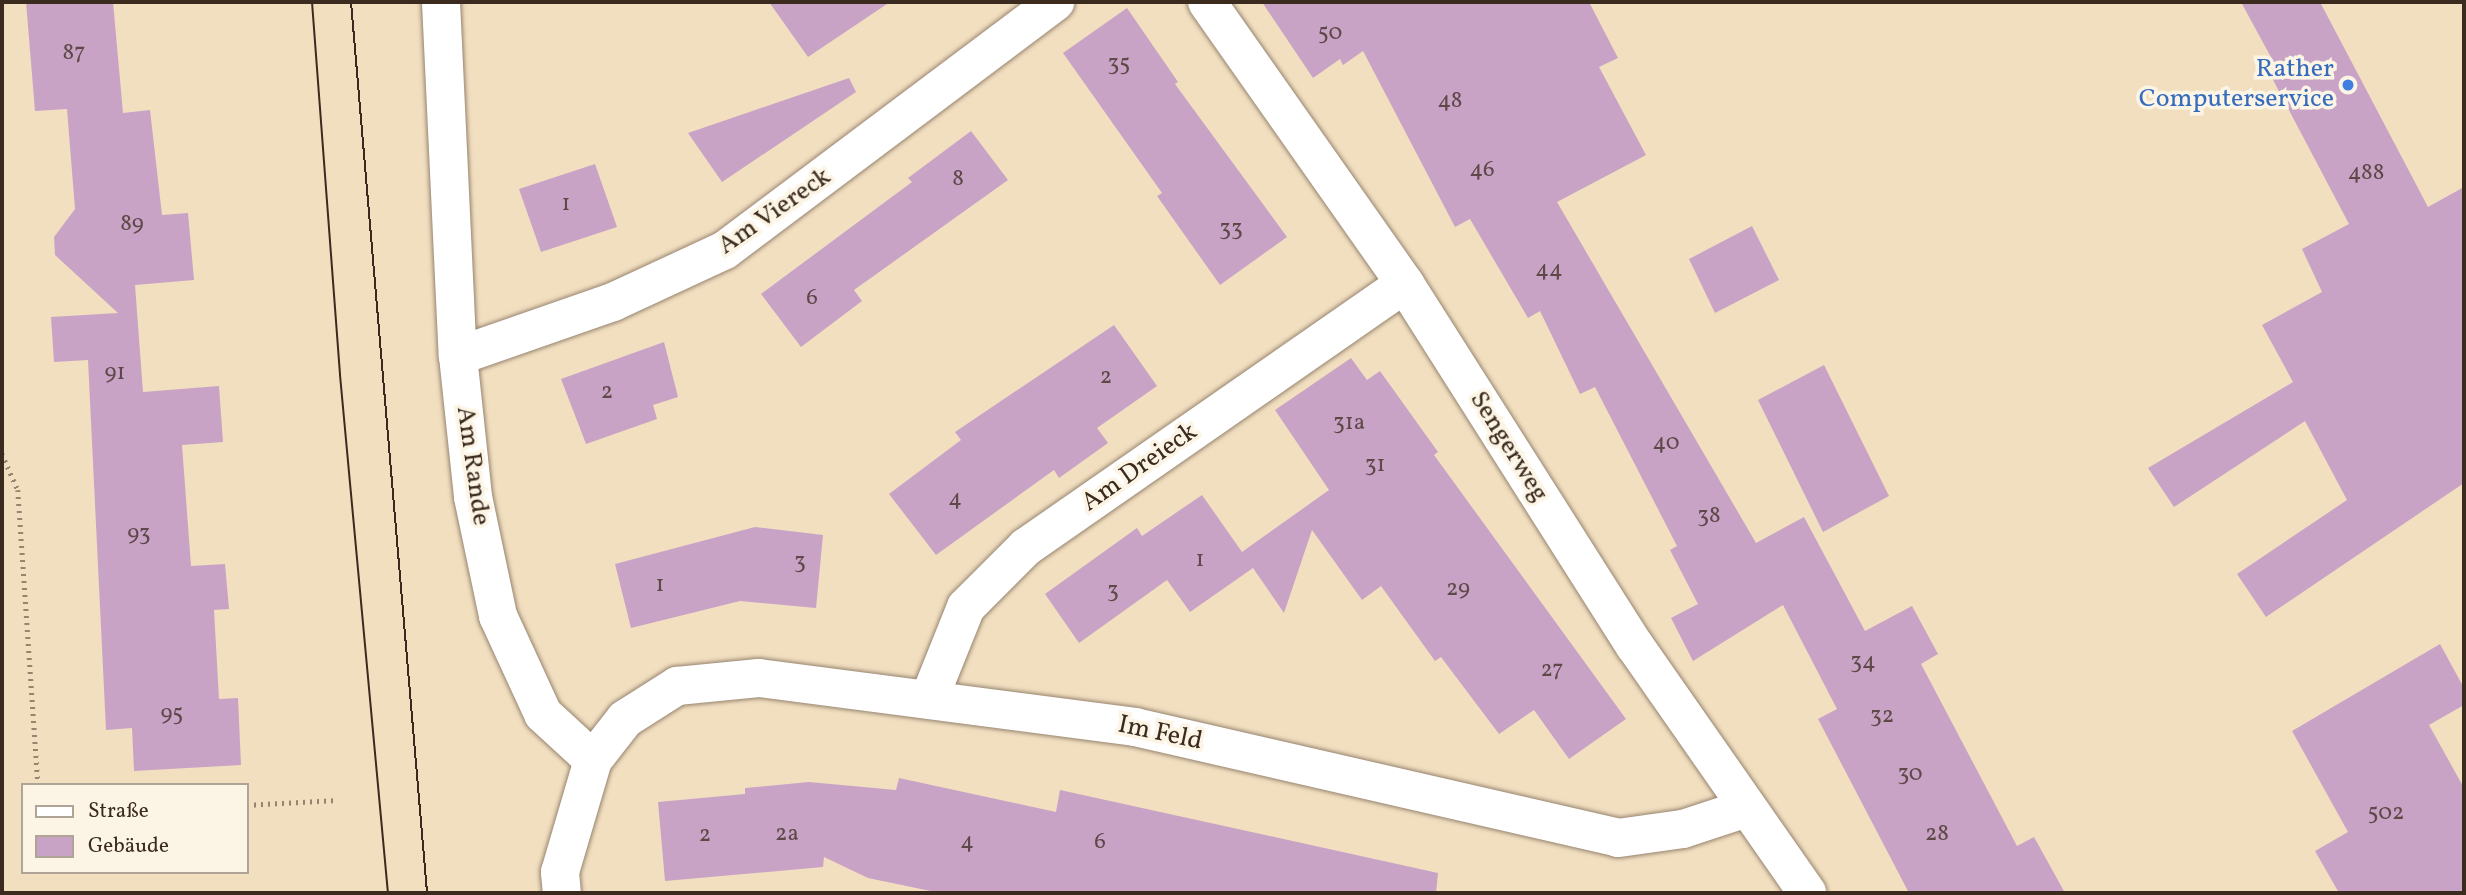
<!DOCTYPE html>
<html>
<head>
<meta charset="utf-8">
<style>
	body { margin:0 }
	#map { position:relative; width:2466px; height:895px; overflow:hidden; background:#f2dfc0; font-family:Vollkorn,serif }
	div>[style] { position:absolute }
	.building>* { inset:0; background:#c8a3c6 }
	.path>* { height:4.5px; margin-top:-2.25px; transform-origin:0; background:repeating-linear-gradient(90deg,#96846f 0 2px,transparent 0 7px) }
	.roads { filter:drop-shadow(0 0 2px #96846f) drop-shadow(0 0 2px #96846f) }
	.minor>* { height:38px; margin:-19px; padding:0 19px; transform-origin:19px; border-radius:19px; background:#fff }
	.tram>* { height:2px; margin:-1px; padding:0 1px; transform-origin:1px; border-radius:1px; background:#3b2a1e }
	.dots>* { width:19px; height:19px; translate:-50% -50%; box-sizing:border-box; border:4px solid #fcf5e5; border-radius:50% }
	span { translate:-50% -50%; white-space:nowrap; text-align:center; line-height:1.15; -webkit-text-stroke:7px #fcf5e5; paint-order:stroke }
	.number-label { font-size:23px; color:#5e4848 }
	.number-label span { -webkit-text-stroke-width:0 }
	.shop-label { font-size:26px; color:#366cbe }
	.right { translate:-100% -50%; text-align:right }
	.street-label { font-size:26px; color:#3b2a1e }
	.frame { position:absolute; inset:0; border:4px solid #3b2a1e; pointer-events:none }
	.legend { position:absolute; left:21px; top:783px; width:228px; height:91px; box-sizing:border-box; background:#fcf5e5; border:2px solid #afa495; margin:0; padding:9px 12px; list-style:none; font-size:21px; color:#3b2a1e }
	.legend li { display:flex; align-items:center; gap:14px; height:35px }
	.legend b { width:35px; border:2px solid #afa495 }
</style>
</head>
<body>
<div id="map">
	<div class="building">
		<div style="clip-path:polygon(26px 2px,113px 2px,123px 113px,150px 110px,162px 215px,188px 213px,194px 280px,135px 285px,143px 392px,219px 386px,223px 442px,182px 445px,191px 566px,225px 564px,229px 609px,214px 610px,219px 699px,238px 698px,241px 765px,134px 771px,132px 728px,106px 730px,88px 360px,54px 362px,51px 317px,118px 313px,55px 255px,54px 237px,75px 209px,67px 109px,35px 111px)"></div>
		<div style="clip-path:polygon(769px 2px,890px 2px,808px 57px)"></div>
		<div style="clip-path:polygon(1262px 2px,1589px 2px,1618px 58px,1599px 67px,1646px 155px,1557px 202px,1756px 543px,1804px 517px,1865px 631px,1912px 606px,1938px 654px,1921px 664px,2017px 846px,2034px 837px,2065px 893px,1909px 893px,1818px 719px,1837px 709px,1783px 605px,1693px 661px,1671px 618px,1698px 604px,1670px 550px,1677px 546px,1595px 387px,1580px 394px,1540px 311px,1528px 318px,1470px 219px,1455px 227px,1363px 51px,1343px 65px,1340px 59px,1313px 78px)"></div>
		<div style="clip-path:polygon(2241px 2px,2320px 2px,2428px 207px,2464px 187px,2464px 483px,2266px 617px,2237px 574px,2347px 500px,2305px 421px,2174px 507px,2148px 468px,2293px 382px,2262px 325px,2322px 292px,2302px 249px,2349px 224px,2271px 76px,2279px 72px)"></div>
		<div style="clip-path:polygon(1127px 8px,1178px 82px,1175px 84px,1287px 237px,1220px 285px,1157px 196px,1162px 193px,1063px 53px)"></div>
		<div style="clip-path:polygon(849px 78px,856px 92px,722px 182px,688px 133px)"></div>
		<div style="clip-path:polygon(971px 131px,1008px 180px,854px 290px,862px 301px,801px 347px,761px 294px,912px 182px,908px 178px)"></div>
		<div style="clip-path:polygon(595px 164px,617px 227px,541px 252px,519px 189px)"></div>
		<div style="clip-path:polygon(1752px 226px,1779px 280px,1715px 313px,1689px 259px)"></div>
		<div style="clip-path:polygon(1114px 325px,1157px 386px,1097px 428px,1108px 443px,1059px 478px,1054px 470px,936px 555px,889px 494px,961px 440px,955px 432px)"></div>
		<div style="clip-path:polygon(664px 342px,678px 397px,653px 405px,657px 419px,586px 444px,561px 379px)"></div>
		<div style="clip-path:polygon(1351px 358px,1367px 380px,1380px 371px,1438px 452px,1434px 455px,1626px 719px,1569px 759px,1534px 710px,1499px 734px,1441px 657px,1435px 661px,1381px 586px,1362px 600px,1312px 530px,1284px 613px,1253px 568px,1190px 612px,1167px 580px,1079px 643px,1045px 594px,1137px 528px,1142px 536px,1202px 495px,1242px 552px,1329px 490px,1275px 410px)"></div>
		<div style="clip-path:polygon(1824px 365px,1889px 496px,1823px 532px,1758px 400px)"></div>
		<div style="clip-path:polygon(755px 527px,823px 535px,816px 608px,740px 601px,631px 628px,615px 564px)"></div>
		<div style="clip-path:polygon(2440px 644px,2464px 688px,2464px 705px,2429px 725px,2464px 788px,2464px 893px,2339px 893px,2315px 851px,2348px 832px,2292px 731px)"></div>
		<div style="clip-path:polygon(899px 778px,1056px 812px,1060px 790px,1438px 873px,1436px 893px,940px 893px,868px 878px,824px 857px,823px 867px,665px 881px,658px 802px,745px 794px,745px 788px,809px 782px,896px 790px)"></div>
	</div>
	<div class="path">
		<div style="left:2px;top:454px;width:39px;rotate:66deg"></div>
		<div style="left:18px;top:490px;width:296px;rotate:86.1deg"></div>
		<div style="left:247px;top:805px;width:91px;rotate:-3.1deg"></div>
	</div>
	<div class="roads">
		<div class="minor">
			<div style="left:441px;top:2px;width:354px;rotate:87.3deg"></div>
			<div style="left:458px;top:356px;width:142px;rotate:83.9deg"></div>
			<div style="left:473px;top:497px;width:122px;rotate:78.1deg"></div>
			<div style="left:498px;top:616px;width:108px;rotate:65.3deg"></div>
			<div style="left:543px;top:714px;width:68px;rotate:42.6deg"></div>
			<div style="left:593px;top:760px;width:117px;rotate:106.4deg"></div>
			<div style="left:560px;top:872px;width:21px;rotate:85deg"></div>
			<div style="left:1207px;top:2px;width:345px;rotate:54.9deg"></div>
			<div style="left:1405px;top:284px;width:429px;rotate:57.6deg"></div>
			<div style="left:1635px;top:646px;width:301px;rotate:55.1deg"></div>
			<div style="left:458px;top:356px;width:164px;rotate:-19.2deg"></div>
			<div style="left:613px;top:302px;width:123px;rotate:-24.9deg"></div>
			<div style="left:725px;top:250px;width:413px;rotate:-36.9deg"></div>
			<div style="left:929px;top:699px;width:99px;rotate:-68.1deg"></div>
			<div style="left:966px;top:607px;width:85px;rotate:-45deg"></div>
			<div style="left:1026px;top:547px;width:461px;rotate:-34.8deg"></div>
			<div style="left:593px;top:760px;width:52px;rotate:-52deg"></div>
			<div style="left:625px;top:719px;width:62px;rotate:-32.4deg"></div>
			<div style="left:677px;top:686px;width:82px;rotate:-5.6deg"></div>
			<div style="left:759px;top:678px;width:379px;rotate:7.4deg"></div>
			<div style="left:1135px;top:727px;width:496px;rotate:12.9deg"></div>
			<div style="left:1618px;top:838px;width:66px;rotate:-7.9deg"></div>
			<div style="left:1683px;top:829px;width:64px;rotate:-18.2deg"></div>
		</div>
	</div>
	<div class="tram">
		<div style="left:312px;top:2px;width:374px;rotate:85.7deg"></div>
		<div style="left:340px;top:375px;width:520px;rotate:84.71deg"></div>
		<div style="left:351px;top:2px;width:894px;rotate:85.12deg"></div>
	</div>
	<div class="dots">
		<div style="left:2348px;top:85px;background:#3f7fe0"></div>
	</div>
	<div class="number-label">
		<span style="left:1330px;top:33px">50</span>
		<span style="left:74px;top:53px">87</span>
		<span style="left:1119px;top:64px">35</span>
		<span style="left:1450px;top:101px">48</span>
		<span style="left:1482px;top:170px">46</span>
		<span style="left:2366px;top:173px">488</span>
		<span style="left:958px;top:179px">8</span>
		<span style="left:566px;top:204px">1</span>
		<span style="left:132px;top:224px">89</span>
		<span style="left:1231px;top:229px">33</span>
		<span style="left:1549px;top:270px">44</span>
		<span style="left:812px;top:298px">6</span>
		<span style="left:115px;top:373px">91</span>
		<span style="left:1106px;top:377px">2</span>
		<span style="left:607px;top:392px">2</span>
		<span style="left:1349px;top:423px">31a</span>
		<span style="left:1666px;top:443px">40</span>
		<span style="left:1375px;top:465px">31</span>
		<span style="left:955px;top:499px">4</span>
		<span style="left:1709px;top:516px">38</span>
		<span style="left:139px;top:534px">93</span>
		<span style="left:1200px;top:560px">1</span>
		<span style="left:800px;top:562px">3</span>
		<span style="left:660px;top:585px">1</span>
		<span style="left:1458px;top:589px">29</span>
		<span style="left:1113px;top:591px">3</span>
		<span style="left:1863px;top:662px">34</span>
		<span style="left:1552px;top:670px">27</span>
		<span style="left:172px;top:714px">95</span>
		<span style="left:1882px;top:716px">32</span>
		<span style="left:1910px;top:774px">30</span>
		<span style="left:2386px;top:813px">502</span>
		<span style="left:787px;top:834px">2a</span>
		<span style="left:1937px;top:834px">28</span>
		<span style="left:705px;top:835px">2</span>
		<span style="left:967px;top:842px">4</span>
		<span style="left:1100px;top:842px">6</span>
	</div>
	<div class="shop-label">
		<span class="right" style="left:2334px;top:85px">Rather<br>Computerservice</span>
	</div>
	<div class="street-label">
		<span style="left:775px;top:212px;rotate:-35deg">Am Viereck</span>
		<span style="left:1508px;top:447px;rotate:58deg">Sengerweg</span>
		<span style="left:472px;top:466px;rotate:82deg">Am Rande</span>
		<span style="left:1140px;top:468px;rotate:-35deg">Am Dreieck</span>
		<span style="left:1160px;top:734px;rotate:12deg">Im Feld</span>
	</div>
	<div class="frame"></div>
	<ul class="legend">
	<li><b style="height:9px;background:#fff"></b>Straße</li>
	<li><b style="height:19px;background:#c8a3c6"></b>Gebäude</li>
	</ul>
</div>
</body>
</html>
